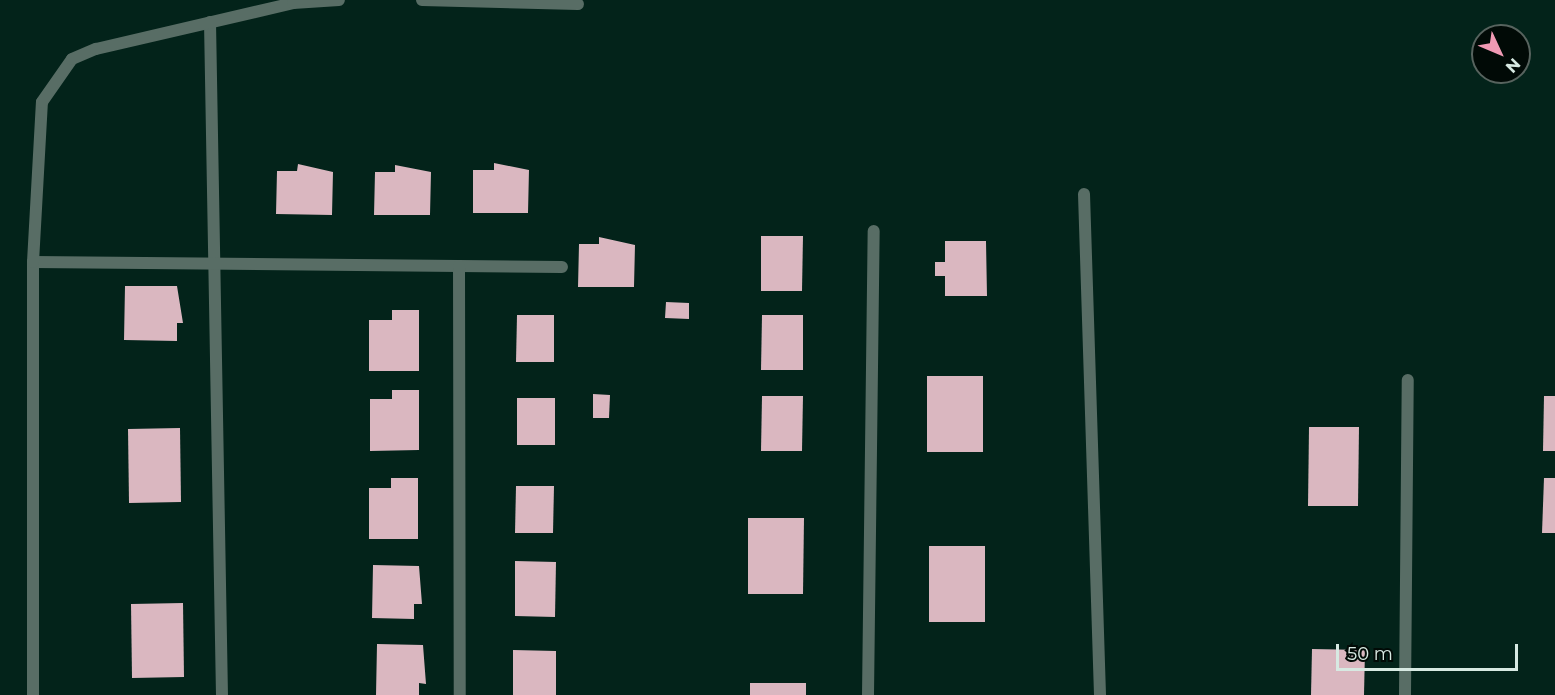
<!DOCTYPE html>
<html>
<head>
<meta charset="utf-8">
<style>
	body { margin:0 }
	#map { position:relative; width:1555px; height:695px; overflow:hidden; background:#03231a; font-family:Montserrat,sans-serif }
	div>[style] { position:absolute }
	.building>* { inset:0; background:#dab7c0 }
	.lane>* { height:12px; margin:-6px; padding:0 6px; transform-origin:6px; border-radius:6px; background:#586d65 }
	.street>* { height:12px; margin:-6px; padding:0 6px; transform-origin:6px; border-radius:6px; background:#586d65 }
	span { translate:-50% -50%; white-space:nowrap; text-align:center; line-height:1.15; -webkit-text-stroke:6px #010a06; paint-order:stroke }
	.north { position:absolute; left:1471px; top:24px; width:60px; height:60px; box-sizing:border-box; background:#010a06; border:2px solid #57635e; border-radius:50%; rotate:134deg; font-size:16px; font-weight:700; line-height:24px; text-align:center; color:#d7e9e2 }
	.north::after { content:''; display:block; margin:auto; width:21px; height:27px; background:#f09ab4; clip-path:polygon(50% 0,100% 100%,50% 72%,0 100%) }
	.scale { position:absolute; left:1336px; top:644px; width:182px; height:27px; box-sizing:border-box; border:3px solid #d7e9e2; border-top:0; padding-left:8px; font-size:18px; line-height:21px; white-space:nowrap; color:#d7e9e2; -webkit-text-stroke:4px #010a06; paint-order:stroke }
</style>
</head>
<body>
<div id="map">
	<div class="building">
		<div style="clip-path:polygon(494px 163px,529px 170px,528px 213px,473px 213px,473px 170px,494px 170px)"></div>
		<div style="clip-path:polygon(298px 164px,333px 172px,332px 215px,276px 214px,277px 171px,297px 171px)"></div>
		<div style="clip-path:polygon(395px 165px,431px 172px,430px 215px,374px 215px,375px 172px,395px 172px)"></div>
		<div style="clip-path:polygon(761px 236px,803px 236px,802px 291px,761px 291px)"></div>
		<div style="clip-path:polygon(599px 237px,635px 245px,634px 287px,578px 287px,579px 244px,599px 244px)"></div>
		<div style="clip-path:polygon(945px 241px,986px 241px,987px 296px,945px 296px,945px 276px,935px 276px,935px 262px,945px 262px)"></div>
		<div style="clip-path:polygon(125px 286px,177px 286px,183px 323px,177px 323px,177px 341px,124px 340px)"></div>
		<div style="clip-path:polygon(666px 302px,689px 303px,689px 319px,665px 318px)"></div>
		<div style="clip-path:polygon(392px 310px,419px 310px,419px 371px,369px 371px,369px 320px,392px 320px)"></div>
		<div style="clip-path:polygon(517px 315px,554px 315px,554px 362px,516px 362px)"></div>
		<div style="clip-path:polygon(762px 315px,803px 315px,803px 370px,761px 370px)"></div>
		<div style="clip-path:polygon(927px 376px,983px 376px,983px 452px,927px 452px)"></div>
		<div style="clip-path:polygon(392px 390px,419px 390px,419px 450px,370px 451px,370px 399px,392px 399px)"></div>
		<div style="clip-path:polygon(593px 394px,610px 395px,609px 418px,593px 418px)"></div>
		<div style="clip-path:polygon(762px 396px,803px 396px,802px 451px,761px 451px)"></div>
		<div style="clip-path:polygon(1544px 396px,1555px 396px,1555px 451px,1543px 451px)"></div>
		<div style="clip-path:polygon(517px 398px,555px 398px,555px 445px,517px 445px)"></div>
		<div style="clip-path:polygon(1309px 427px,1359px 427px,1358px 506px,1308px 506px)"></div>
		<div style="clip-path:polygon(180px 428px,181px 502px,129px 503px,128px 429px)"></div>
		<div style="clip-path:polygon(391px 478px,418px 478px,418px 539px,369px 539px,369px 488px,391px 488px)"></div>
		<div style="clip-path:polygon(1544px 478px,1555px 478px,1555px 533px,1542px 533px)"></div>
		<div style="clip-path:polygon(516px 486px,554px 486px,553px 533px,515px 533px)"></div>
		<div style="clip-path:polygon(748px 518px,804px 518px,803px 594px,748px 594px)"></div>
		<div style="clip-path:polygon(929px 546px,985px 546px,985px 622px,929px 622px)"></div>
		<div style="clip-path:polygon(515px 561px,556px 562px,555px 617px,515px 616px)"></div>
		<div style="clip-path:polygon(373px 565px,419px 566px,422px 604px,414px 604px,414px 619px,372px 618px)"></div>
		<div style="clip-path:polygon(183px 603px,184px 677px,132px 678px,131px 604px)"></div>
		<div style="clip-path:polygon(377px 644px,423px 645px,426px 684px,419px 683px,419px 695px,376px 695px)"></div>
		<div style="clip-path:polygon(1312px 649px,1365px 650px,1364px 695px,1311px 695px)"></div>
		<div style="clip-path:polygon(513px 650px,556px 651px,556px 695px,513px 695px)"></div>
		<div style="clip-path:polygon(750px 683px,806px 683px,806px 695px,750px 695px)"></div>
	</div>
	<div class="lane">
		<div style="left:210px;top:22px;width:673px;rotate:88.98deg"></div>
		<div style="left:1084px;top:194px;width:501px;rotate:88.17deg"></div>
		<div style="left:33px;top:262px;width:529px;rotate:0.54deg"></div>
		<div style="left:459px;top:266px;width:429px;rotate:89.9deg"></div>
		<div style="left:868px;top:695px;width:464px;rotate:-89.3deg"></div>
	</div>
	<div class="street">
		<div style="left:422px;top:0;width:156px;rotate:1.5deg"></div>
		<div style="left:33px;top:695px;width:433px;rotate:-90deg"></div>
		<div style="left:33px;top:262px;width:160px;rotate:-86.8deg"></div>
		<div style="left:42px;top:102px;width:52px;rotate:-55.1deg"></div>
		<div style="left:72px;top:59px;width:26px;rotate:-23deg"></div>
		<div style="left:96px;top:49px;width:202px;rotate:-13.1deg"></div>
		<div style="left:293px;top:3px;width:46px;rotate:-3.7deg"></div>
		<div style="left:1405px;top:695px;width:315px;rotate:-89.5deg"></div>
	</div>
	<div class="north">N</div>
	<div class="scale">50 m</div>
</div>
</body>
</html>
